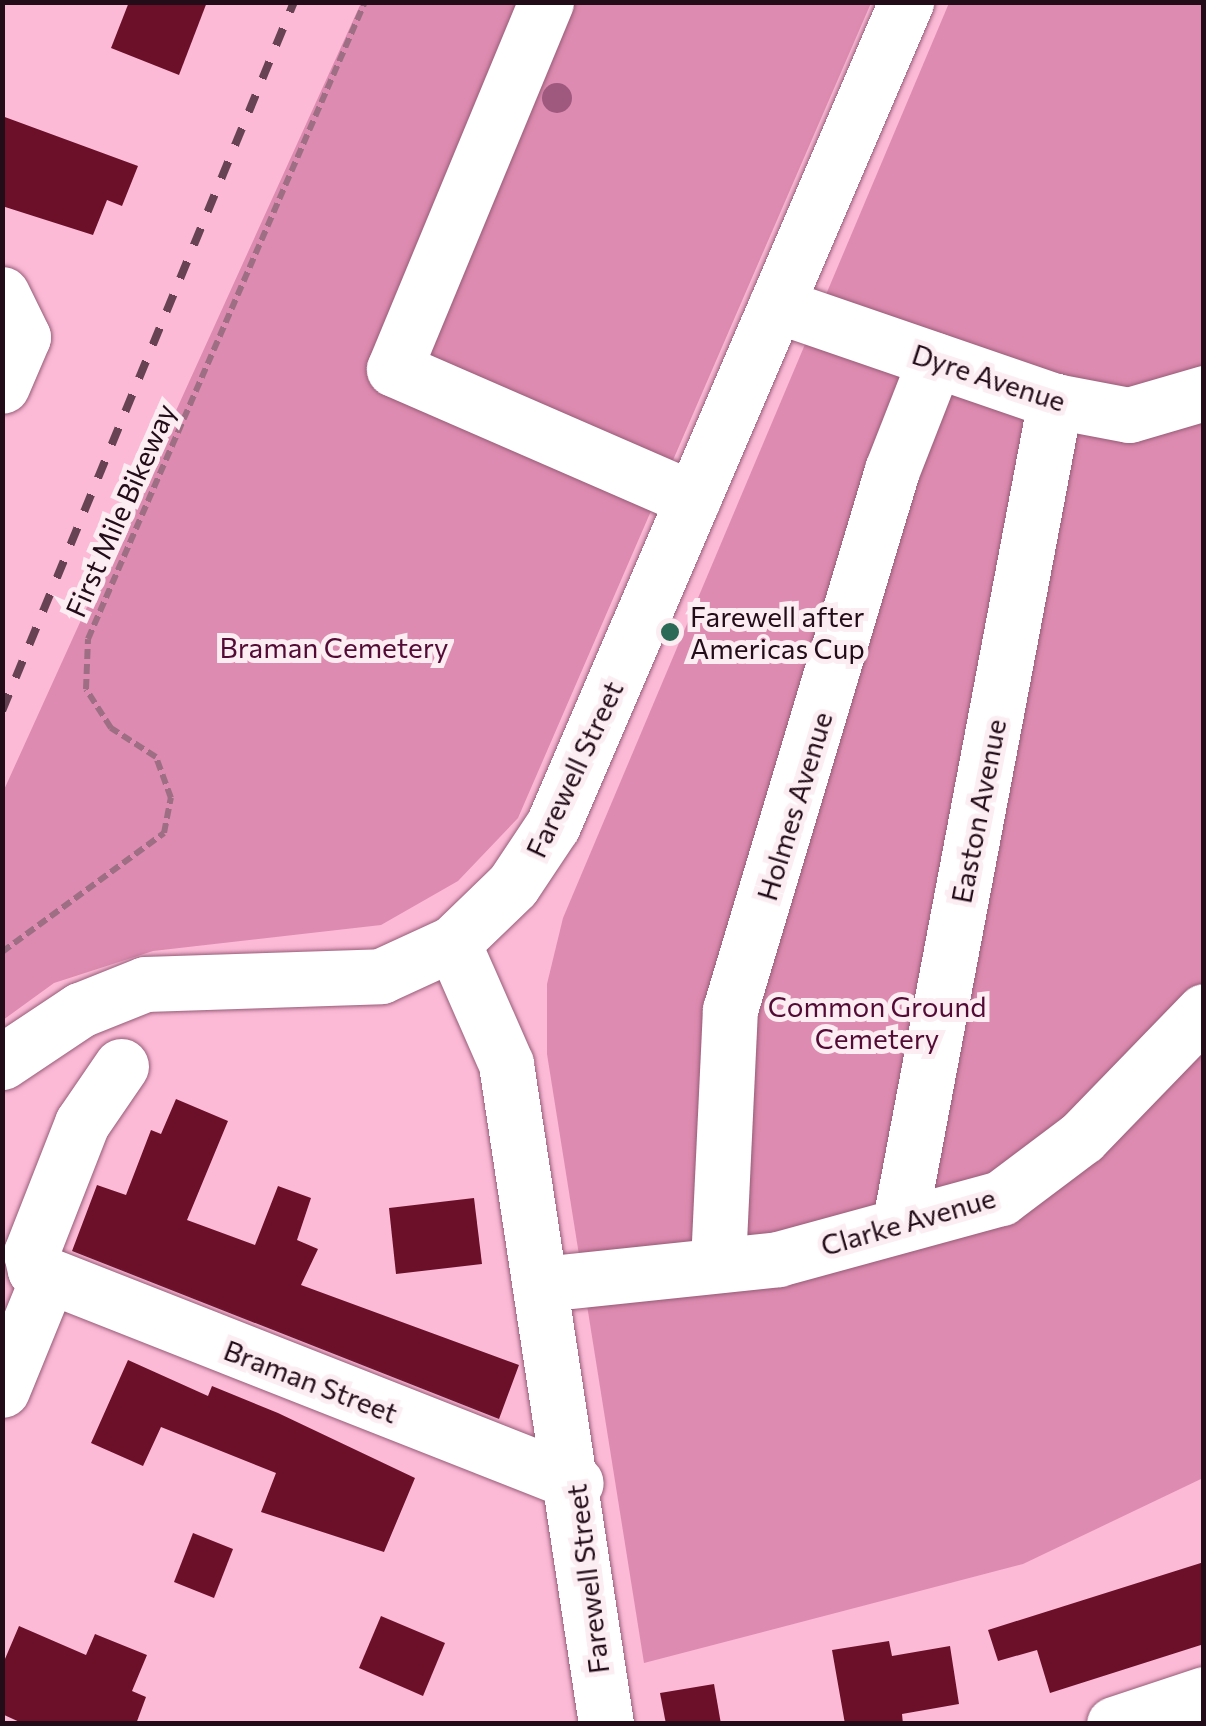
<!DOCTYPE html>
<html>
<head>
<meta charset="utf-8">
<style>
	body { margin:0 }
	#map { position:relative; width:1206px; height:1726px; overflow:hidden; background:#fcbad7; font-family:Commissioner,sans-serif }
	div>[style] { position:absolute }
	.green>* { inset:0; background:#dd8bb0 }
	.building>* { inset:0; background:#6c102a }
	.path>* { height:6px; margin-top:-3px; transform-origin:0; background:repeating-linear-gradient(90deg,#9e6f84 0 10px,transparent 0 15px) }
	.roads { filter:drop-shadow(0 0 2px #975c77) drop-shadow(0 0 2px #975c77) }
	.minor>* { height:55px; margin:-27.5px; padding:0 27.5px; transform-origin:27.5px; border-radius:27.5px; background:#fff }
	.major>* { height:55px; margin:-27.5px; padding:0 27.5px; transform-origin:27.5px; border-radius:27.5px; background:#fff }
	.rail>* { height:8px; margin-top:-4px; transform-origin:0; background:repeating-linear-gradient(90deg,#664253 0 18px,transparent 0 36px) }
	.trees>* { width:30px; height:30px; margin:-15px; border-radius:50%; background:#9f597e }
	.dots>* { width:28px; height:28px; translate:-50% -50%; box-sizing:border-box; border:5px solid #fbedf2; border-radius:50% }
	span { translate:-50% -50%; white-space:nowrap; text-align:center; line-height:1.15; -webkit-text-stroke:10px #fbedf2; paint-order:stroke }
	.street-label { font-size:28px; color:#220c17 }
	.poi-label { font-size:28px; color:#220c17 }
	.left { translate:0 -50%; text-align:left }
	.park-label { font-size:28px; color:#530a35 }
	.frame { position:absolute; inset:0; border:5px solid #220c17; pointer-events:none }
</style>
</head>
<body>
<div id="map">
	<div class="green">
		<div style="clip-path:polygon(361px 3px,871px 3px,518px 818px,458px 881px,381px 925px,153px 951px,54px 983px,3px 1020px,3px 792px)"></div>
		<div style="clip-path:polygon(949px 3px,1203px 3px,1203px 1478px,1023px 1564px,644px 1663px,547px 1054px,547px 984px,563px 918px)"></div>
	</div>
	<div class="building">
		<div style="clip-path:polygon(129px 2px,207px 2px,179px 75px,111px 48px)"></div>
		<div style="clip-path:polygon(2px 116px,138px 166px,122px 206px,107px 200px,93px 235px,2px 206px)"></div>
		<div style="clip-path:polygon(176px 1099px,228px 1121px,187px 1220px,255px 1245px,278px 1186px,311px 1198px,297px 1240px,318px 1249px,301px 1285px,519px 1365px,499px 1419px,72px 1251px,97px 1185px,126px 1195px,151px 1130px,161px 1134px)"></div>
		<div style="clip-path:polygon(474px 1198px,482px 1264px,396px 1274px,389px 1208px)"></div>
		<div style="clip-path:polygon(128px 1360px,208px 1396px,212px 1386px,278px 1413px,415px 1478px,384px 1552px,261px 1512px,276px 1473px,161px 1427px,143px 1466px,91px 1443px)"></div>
		<div style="clip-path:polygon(193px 1533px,233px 1549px,214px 1598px,174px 1582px)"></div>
		<div style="clip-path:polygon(1204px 1562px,1204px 1644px,1050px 1693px,1037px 1650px,998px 1661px,988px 1630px)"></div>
		<div style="clip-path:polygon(381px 1616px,445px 1643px,423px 1696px,359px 1668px)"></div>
		<div style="clip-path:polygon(19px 1626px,86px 1655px,95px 1634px,147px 1655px,132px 1691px,146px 1697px,136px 1724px,24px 1724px,2px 1714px,2px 1666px)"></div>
		<div style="clip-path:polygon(889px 1641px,892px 1656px,950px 1646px,959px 1704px,902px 1714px,903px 1724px,845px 1724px,832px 1650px)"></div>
		<div style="clip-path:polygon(714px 1684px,721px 1724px,666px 1724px,660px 1693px)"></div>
	</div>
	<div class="path">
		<div style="left:2px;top:952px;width:201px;rotate:-36.3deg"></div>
		<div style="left:164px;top:833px;width:36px;rotate:-79deg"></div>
		<div style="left:171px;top:798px;width:44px;rotate:-110.1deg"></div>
		<div style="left:156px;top:757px;width:54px;rotate:-147.2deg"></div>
		<div style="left:111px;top:728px;width:46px;rotate:-122.7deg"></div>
		<div style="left:86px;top:689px;width:50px;rotate:-87.7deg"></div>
		<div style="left:88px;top:639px;width:695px;rotate:-66.5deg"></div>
	</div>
	<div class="roads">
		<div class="minor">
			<div style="left:546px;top:2px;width:397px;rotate:112.5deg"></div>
			<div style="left:394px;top:369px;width:326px;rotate:23.5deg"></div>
			<div style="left:2px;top:294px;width:48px;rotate:64deg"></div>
			<div style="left:23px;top:337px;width:53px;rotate:113.2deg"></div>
			<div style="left:776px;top:305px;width:295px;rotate:19deg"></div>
			<div style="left:1055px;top:401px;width:75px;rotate:10.7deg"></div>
			<div style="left:1129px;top:415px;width:78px;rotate:-16.3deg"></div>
			<div style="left:121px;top:1066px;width:69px;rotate:124.4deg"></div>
			<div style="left:82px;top:1123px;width:140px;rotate:111.4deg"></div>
			<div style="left:31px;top:1253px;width:17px;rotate:77deg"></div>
			<div style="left:35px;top:1270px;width:581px;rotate:21.49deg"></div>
			<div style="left:900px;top:1221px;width:835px;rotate:-79.3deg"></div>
			<div style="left:718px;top:1263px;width:253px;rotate:-87.3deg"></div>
			<div style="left:730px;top:1010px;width:564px;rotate:-73.3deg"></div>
			<div style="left:892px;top:470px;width:118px;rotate:-68.6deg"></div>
			<div style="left:542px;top:1284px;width:237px;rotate:-6deg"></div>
			<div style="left:778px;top:1259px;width:231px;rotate:-15.3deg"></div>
			<div style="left:1001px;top:1198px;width:101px;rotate:-37deg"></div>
			<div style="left:1082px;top:1137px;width:175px;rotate:-45.9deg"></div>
			<div style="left:2px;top:1390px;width:119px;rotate:-67.8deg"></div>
			<div style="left:1114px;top:1724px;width:95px;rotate:-18.4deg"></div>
		</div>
		<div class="major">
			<div style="left:453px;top:943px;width:132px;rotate:66.3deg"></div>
			<div style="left:506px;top:1064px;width:668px;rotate:81.38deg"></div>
			<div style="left:2px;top:1062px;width:94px;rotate:-33.7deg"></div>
			<div style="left:80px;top:1010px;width:70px;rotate:-21.8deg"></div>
			<div style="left:145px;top:984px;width:236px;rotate:-1.9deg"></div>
			<div style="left:381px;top:976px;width:79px;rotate:-24.6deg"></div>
			<div style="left:453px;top:943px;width:83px;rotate:-44deg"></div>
			<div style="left:513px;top:885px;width:72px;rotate:-56.3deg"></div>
			<div style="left:553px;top:825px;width:896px;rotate:-66.78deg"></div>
		</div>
	</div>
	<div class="rail">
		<div style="left:2px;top:711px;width:767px;rotate:-67.62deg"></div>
	</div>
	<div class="trees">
		<div style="left:557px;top:98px"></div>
	</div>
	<div class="dots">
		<div style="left:670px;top:632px;background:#2b6a57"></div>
	</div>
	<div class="street-label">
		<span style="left:989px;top:377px;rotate:18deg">Dyre Avenue</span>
		<span style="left:120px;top:510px;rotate:-66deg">First Mile Bikeway</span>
		<span style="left:574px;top:769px;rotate:-65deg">Farewell Street</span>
		<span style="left:794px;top:806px;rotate:-73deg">Holmes Avenue</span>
		<span style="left:978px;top:811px;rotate:-79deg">Easton Avenue</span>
		<span style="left:908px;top:1221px;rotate:-16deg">Clarke Avenue</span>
		<span style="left:311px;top:1381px;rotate:21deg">Braman Street</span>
		<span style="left:587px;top:1579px;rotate:-97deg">Farewell Street</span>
	</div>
	<div class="poi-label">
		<span class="left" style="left:690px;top:632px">Farewell after<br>Americas Cup</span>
	</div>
	<div class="park-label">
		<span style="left:334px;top:647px">Braman Cemetery</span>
		<span style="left:877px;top:1022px">Common Ground<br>Cemetery</span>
	</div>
	<div class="frame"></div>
</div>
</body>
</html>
